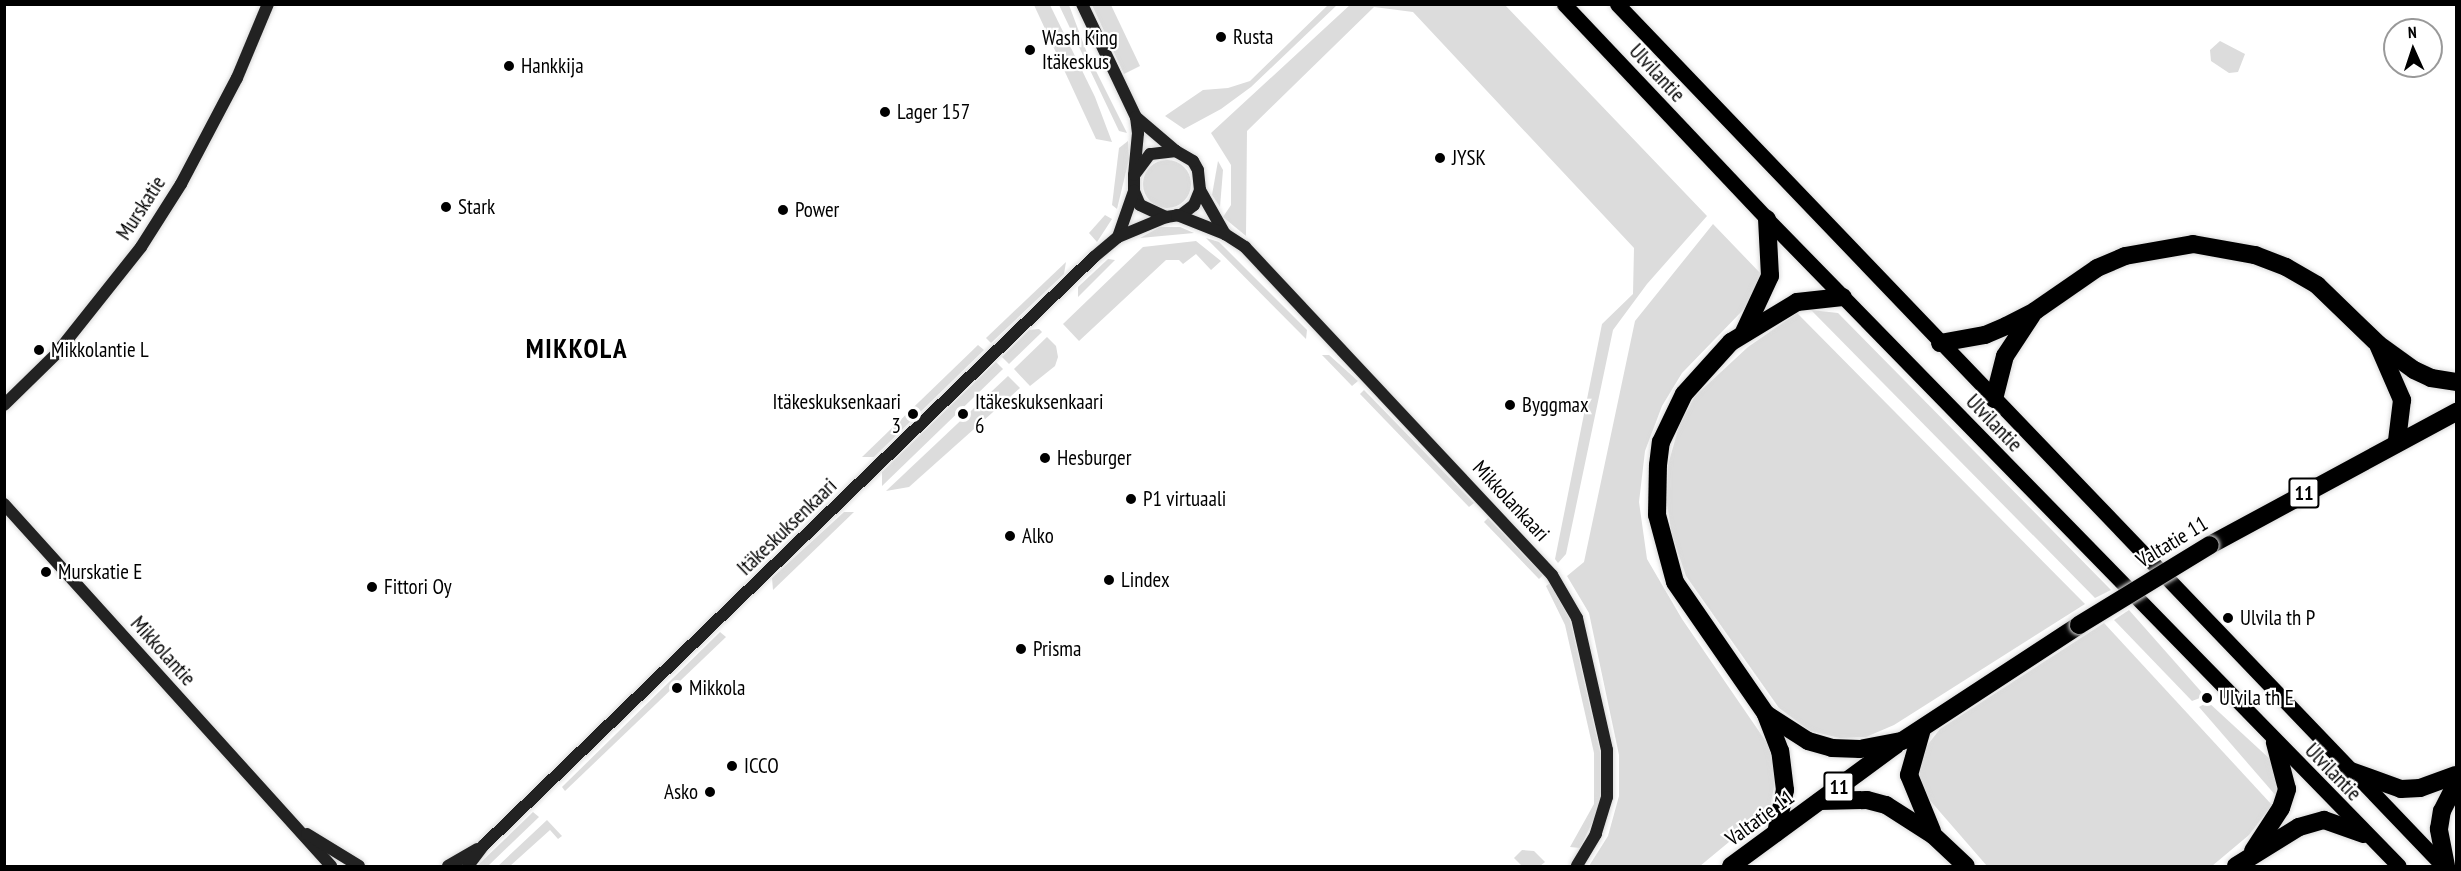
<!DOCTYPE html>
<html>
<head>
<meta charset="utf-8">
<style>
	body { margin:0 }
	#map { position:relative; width:2461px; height:871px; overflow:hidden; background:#fff; font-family:"PT Sans Narrow",sans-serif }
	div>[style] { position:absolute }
	.green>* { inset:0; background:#dcdcdc }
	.round { border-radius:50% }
	.roads { filter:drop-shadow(0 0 2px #dbdbdb) drop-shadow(0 0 2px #dbdbdb) }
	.secondary>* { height:12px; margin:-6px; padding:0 6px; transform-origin:6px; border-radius:6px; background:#222 }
	.primary>* { height:15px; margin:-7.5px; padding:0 7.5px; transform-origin:7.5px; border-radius:7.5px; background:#000 }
	.highway>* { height:18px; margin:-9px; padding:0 9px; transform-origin:9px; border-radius:9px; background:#000 }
	.bridges { filter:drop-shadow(0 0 2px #dbdbdb) drop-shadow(0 0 2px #dbdbdb) }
	.highway-bridge>* { height:18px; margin:-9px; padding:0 9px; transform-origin:9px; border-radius:9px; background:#000 }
	.dots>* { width:16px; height:16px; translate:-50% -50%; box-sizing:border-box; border:3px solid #fff; border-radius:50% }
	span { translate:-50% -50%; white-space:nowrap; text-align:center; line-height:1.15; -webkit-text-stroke:4.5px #fff; paint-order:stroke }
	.shield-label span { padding:2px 4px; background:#fff; border:2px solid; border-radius:4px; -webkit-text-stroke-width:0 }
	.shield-label { font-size:20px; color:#000; font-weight:700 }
	.poi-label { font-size:21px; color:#000 }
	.left { translate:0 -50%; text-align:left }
	.right { translate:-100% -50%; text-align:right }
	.street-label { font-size:21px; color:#000 }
	.district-label { font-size:27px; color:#000; font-weight:700; letter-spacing:1.5px }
	.frame { position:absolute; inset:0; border:6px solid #000; pointer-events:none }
	.north { position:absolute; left:2383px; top:18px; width:60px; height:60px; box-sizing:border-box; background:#fff; border:2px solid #999; border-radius:50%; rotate:357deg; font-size:16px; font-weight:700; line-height:24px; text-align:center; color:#000 }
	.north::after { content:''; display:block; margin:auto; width:21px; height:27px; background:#000; clip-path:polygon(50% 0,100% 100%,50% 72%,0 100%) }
</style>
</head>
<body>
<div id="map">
	<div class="green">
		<div style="clip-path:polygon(1351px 4px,1505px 5px,1707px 216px,1647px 284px,1613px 330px,1566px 554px,1558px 563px,1555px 559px,1602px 324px,1633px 294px,1634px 248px,1413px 12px,1374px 7px,1247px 131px,1246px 236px,1223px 217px,1231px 205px,1231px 165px,1211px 133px)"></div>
		<div style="clip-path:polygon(1034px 5px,1050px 5px,1095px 97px,1112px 142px,1096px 139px)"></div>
		<div style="clip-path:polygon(1059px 5px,1069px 5px,1087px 53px,1127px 133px,1119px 131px)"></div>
		<div style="clip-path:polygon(1092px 5px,1111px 5px,1140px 66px,1124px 74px)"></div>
		<div style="clip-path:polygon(1328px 5px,1337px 5px,1251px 87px,1221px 109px,1184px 129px,1165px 116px,1203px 90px,1228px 88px,1250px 81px)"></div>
		<div style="clip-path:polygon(2220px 41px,2245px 54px,2238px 72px,2229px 73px,2211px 61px,2210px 50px)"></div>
		<div style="clip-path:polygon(1128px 141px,1129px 159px,1117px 209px,1112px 205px,1119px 148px)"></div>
		<div class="round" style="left:1143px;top:160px;width:48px;height:48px"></div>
		<div style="clip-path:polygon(1218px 161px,1223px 170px,1220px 207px,1212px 195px)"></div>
		<div style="clip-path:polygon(1105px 215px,1112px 219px,1097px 242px,1089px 233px)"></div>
		<div style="clip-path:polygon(1713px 224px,1762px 275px,1745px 308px,1682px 373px,1662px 406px,1645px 451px,1639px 502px,1647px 559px,1682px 619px,1767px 743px,1777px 771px,1770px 808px,1700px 866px,1589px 866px,1608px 836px,1619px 796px,1619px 755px,1589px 613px,1567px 576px,1584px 562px,1635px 321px)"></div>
		<div style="clip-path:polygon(1160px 227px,1180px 227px,1194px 233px,1140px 238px)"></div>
		<div style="clip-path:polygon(1206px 238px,1219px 242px,1307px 330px,1306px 339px)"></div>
		<div style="clip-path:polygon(1196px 241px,1221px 261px,1211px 270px,1196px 254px,1183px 264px,1179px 260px,1166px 260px,1079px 341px,1063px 324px,1143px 247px)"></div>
		<div style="clip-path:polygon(1108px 259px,1115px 260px,1078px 297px,1078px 287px)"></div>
		<div style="clip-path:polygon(1066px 262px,1064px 274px,991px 343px,986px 338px)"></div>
		<div style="clip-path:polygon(1811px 310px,1838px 313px,2111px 590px,2095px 598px)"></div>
		<div style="clip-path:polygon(1797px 313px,2085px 604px,1894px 725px,1866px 737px,1840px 738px,1810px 731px,1779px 708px,1686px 576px,1672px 535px,1667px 504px,1668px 465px,1679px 426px,1695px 396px,1748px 347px)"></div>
		<div style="clip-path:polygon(1039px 329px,1042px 332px,1009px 364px,1002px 357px,1029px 330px)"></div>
		<div style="clip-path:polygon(1047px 337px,1056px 346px,1058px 357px,1055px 366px,1030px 386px,1014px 369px)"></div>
		<div style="clip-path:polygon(978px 345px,984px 350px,874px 457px,862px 457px)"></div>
		<div style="clip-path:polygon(1322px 355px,1329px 355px,1358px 381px,1352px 386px)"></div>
		<div style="clip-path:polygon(996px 362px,1003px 369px,882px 486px,882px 472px)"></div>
		<div style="clip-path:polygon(1008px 376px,1020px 388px,909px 487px,886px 491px)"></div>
		<div style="clip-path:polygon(1364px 390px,1474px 503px,1469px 507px,1360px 394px)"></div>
		<div style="clip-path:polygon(844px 512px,854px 512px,773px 590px,772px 578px)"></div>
		<div style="clip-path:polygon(1488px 518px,1543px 575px,1539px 579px,1484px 522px)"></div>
		<div style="clip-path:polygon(1550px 583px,1570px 620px,1600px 752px,1601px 804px,1580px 848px,1570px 847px,1594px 804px,1594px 753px,1565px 625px,1546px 586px)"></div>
		<div style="clip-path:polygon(2129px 610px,2205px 696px,2192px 701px,2114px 620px)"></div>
		<div style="clip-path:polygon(2104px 623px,2272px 805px,2249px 835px,2212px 866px,1987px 866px,1927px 797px,1916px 775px,1922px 752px,1940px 729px)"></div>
		<div style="clip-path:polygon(720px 632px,726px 637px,565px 791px,562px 787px)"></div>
		<div style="clip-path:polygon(2208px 702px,2271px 760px,2280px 782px,2277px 797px,2199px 707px)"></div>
		<div style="clip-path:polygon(533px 812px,539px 817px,488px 866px,477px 866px)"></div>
		<div style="clip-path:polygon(547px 820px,562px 836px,558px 839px,550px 830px,510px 866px,498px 866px)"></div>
		<div style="clip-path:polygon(1522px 850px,1534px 851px,1545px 862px,1540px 866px,1522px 866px,1514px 858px)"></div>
	</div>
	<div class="roads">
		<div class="secondary">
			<div style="left:1082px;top:4px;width:125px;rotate:64.5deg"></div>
			<div style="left:1136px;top:117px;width:16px;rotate:83deg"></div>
			<div style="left:1138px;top:133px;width:42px;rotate:95.4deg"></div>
			<div style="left:1134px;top:175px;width:16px;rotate:90deg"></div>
			<div style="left:1134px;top:191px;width:15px;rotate:67deg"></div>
			<div style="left:1140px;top:205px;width:29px;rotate:25deg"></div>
			<div style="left:1166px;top:217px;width:15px;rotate:-8deg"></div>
			<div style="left:1181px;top:215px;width:16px;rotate:-38deg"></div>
			<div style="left:1194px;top:205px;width:16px;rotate:-68deg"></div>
			<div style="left:1200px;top:190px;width:20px;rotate:-96deg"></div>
			<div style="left:1198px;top:170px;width:10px;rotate:-119deg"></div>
			<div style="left:1193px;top:161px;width:20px;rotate:-150deg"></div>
			<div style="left:1176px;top:151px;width:26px;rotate:173deg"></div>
			<div style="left:1150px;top:154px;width:26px;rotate:127deg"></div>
			<div style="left:1136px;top:117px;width:52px;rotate:40.4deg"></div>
			<div style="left:1200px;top:190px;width:51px;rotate:60.4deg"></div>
			<div style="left:1177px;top:215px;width:52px;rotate:21.6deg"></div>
			<div style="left:1225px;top:234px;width:24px;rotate:33deg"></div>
			<div style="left:1245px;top:247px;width:449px;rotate:46.9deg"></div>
			<div style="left:1552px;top:575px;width:50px;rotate:59.8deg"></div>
			<div style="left:1577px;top:618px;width:135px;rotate:77.2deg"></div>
			<div style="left:1607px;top:750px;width:47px;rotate:90deg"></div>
			<div style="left:1607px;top:797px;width:39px;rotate:107deg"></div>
			<div style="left:1596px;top:834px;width:37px;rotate:121deg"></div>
			<div style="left:1118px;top:237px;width:49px;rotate:-70.8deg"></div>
			<div style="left:4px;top:405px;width:73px;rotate:-44.4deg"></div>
			<div style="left:56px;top:354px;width:137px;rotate:-51.5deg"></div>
			<div style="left:141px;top:247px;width:75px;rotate:-57.6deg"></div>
			<div style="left:181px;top:184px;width:120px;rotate:-62.2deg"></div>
			<div style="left:237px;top:78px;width:80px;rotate:-67.3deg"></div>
			<div style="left:4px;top:504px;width:488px;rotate:47.9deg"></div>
			<div style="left:307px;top:834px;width:61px;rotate:31.6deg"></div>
			<div style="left:448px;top:866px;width:34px;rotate:-30deg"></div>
			<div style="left:468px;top:866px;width:26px;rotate:-53deg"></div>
			<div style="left:484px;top:845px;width:847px;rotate:-43.95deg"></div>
			<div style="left:1094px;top:257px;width:31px;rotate:-40deg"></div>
			<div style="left:1118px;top:237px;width:52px;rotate:-22.6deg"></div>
		</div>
		<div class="primary">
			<div style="left:1564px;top:4px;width:296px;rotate:46.6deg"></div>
			<div style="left:1767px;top:219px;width:904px;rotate:45.67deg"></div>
			<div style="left:1617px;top:4px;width:1194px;rotate:46.22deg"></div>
		</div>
		<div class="highway">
			<div style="left:1744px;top:332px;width:62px;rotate:-65.1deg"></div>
			<div style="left:1770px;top:276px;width:57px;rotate:-93deg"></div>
			<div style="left:1940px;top:343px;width:46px;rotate:-10.1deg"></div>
			<div style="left:1985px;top:335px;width:23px;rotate:-23deg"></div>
			<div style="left:2006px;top:326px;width:33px;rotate:-27deg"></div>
			<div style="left:2035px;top:311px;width:75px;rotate:-34.7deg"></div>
			<div style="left:2097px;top:268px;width:30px;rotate:-23deg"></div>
			<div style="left:2125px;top:256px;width:69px;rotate:-10deg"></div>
			<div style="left:2193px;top:244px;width:63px;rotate:10.1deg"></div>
			<div style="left:2255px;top:255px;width:33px;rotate:21deg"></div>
			<div style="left:2286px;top:267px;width:36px;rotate:30deg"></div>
			<div style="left:2317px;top:285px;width:85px;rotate:44deg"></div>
			<div style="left:2378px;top:344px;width:44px;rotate:35.8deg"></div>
			<div style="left:2414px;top:370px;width:19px;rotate:25deg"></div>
			<div style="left:2431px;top:378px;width:25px;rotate:9deg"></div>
			<div style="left:2379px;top:347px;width:58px;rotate:66.5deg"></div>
			<div style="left:2402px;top:400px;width:41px;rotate:97deg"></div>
			<div style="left:1994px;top:399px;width:44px;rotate:-75.7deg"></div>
			<div style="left:2005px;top:356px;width:49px;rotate:-56.6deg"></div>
			<div style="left:2210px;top:545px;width:280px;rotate:-28.4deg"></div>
			<div style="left:1766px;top:714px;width:50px;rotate:32.7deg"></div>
			<div style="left:1808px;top:741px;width:25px;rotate:16deg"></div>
			<div style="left:1832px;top:748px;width:28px;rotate:2deg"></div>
			<div style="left:1860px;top:749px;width:43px;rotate:-10.8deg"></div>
			<div style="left:1902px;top:741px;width:212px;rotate:-33.2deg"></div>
			<div style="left:1922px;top:729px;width:48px;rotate:105.8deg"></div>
			<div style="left:1909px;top:775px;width:61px;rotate:67.7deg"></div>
			<div style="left:2348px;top:770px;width:56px;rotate:19.7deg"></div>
			<div style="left:2401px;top:789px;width:19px;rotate:-3deg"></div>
			<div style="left:2420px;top:788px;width:38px;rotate:-20deg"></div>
			<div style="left:1820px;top:801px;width:47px;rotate:-1.2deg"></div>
			<div style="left:1867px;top:800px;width:20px;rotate:15deg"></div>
			<div style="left:1886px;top:805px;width:56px;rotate:32.6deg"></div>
			<div style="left:1933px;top:835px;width:45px;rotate:43.2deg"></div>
			<div style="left:1776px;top:833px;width:44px;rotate:-78.2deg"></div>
			<div style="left:1785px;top:790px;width:39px;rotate:-97deg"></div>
			<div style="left:1780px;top:751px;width:40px;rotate:-111deg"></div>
			<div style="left:1766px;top:714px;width:160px;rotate:-124.6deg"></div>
			<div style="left:1675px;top:582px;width:69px;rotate:-105deg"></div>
			<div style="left:1657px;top:515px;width:50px;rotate:-88.9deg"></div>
			<div style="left:1658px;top:465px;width:23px;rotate:-83deg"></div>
			<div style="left:1661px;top:442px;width:53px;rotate:-64.4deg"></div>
			<div style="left:1684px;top:394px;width:70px;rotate:-47.9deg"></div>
			<div style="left:1731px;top:342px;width:77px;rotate:-31.2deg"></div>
			<div style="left:1797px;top:302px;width:46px;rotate:-6.2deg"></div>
			<div style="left:2253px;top:851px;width:51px;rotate:-56.9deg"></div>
			<div style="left:2281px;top:808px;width:20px;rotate:-72deg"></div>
			<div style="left:2287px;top:789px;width:48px;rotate:-104.6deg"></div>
			<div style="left:1731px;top:866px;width:205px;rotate:-36.3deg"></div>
			<div style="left:2236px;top:866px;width:74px;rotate:-31.8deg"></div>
			<div style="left:2299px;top:827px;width:26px;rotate:-16deg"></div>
			<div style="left:2324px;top:820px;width:42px;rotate:19.3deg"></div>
			<div style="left:2446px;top:866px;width:38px;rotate:-101deg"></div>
			<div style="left:2439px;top:829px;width:18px;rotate:-81deg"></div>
			<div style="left:2442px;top:811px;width:30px;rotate:-63deg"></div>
		</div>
	</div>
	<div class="bridges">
		<div class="highway-bridge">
			<div style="left:2079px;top:625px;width:153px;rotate:-31.4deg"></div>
		</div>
	</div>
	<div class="dots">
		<div style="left:1221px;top:37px;background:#000"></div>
		<div style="left:1030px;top:50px;background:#000"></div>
		<div style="left:509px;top:66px;background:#000"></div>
		<div style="left:885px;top:112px;background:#000"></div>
		<div style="left:1440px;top:158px;background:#000"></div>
		<div style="left:446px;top:207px;background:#000"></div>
		<div style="left:783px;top:210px;background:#000"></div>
		<div style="left:39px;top:350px;background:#000"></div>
		<div style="left:1510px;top:405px;background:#000"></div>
		<div style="left:913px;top:414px;background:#000"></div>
		<div style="left:963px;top:414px;background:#000"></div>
		<div style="left:1045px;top:458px;background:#000"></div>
		<div style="left:1131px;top:499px;background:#000"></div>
		<div style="left:1010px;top:536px;background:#000"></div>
		<div style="left:46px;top:572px;background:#000"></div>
		<div style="left:1109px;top:580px;background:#000"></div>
		<div style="left:372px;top:587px;background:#000"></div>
		<div style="left:2228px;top:618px;background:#000"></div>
		<div style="left:1021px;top:649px;background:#000"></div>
		<div style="left:677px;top:688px;background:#000"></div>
		<div style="left:2207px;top:698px;background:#000"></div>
		<div style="left:732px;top:766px;background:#000"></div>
		<div style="left:710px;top:792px;background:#000"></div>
	</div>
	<div class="shield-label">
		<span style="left:2304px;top:493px">11</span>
		<span style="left:1839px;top:787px">11</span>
	</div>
	<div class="poi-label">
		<span class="left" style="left:1233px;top:37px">Rusta</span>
		<span class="left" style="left:1042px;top:50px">Wash King<br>Itäkeskus</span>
		<span class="left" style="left:521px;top:66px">Hankkija</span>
		<span class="left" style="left:897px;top:112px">Lager 157</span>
		<span class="left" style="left:1452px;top:158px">JYSK</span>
		<span class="left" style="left:458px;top:207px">Stark</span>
		<span class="left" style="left:795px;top:210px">Power</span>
		<span class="left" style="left:51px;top:350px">Mikkolantie L</span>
		<span class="right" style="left:901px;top:414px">Itäkeskuksenkaari<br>3</span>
		<span class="left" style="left:975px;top:414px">Itäkeskuksenkaari<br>6</span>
		<span class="left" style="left:1522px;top:405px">Byggmax</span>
		<span class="left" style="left:1057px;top:458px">Hesburger</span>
		<span class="left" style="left:1143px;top:499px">P1 virtuaali</span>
		<span class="left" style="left:1022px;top:536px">Alko</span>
		<span class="left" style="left:58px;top:572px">Murskatie E</span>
		<span class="left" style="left:1121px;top:580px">Lindex</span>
		<span class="left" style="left:384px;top:587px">Fittori Oy</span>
		<span class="left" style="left:2240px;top:618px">Ulvila th P</span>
		<span class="left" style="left:1033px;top:649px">Prisma</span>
		<span class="left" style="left:689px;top:688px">Mikkola</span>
		<span class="left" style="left:2219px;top:698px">Ulvila th E</span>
		<span class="left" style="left:744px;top:766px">ICCO</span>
		<span class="right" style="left:698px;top:792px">Asko</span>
	</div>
	<div class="street-label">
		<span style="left:1657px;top:73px;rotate:47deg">Ulvilantie</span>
		<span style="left:141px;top:208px;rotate:-57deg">Murskatie</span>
		<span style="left:1994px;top:423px;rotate:46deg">Ulvilantie</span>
		<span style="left:1511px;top:501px;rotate:47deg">Mikkolankaari</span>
		<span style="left:787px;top:527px;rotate:-44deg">Itäkeskuksenkaari</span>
		<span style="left:2172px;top:542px;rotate:-31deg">Valtatie 11</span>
		<span style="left:163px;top:651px;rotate:48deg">Mikkolantie</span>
		<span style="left:2333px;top:772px;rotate:46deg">Ulvilantie</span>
		<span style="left:1760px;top:818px;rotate:-36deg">Valtatie 11</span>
	</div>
	<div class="district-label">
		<span style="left:577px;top:349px">MIKKOLA</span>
	</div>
	<div class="frame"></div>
	<div class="north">N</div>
</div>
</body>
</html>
